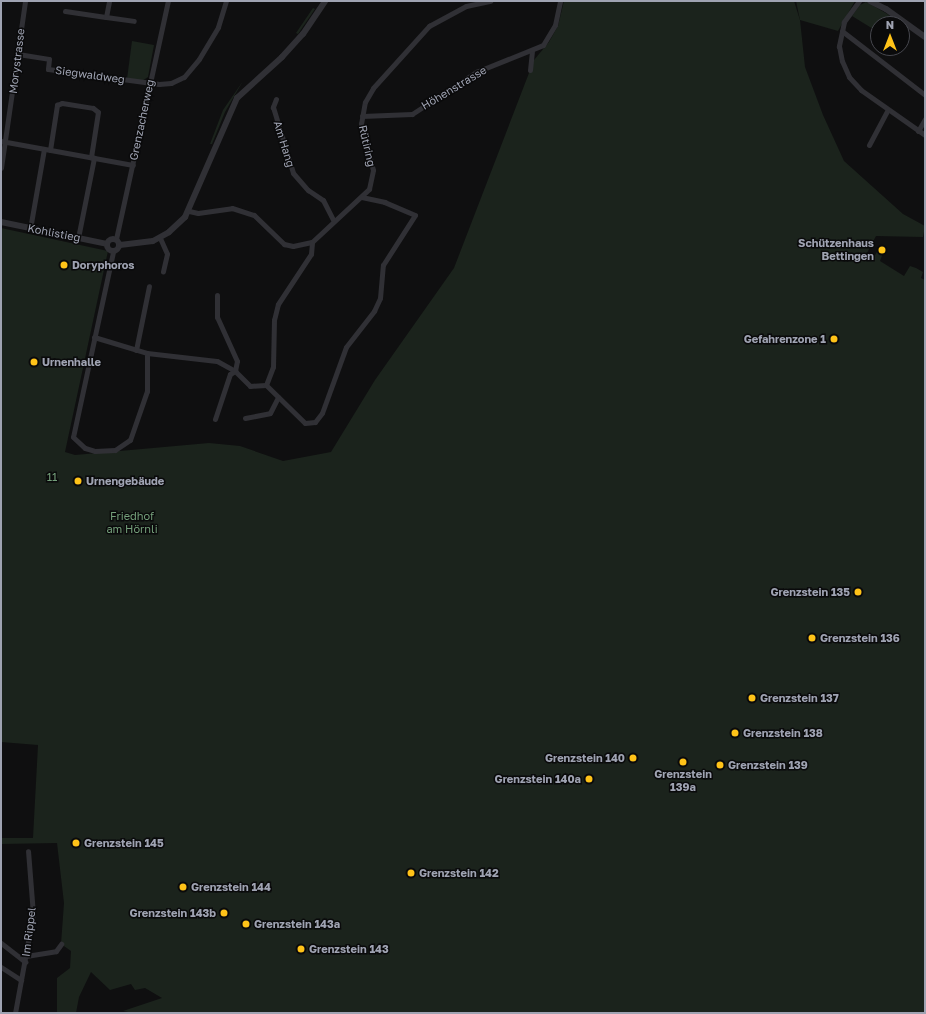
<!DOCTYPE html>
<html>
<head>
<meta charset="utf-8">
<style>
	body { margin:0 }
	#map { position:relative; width:926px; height:1014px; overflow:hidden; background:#0f0f10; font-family:"Golos Text",sans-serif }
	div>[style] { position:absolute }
	.green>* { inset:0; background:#1b231c }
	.minor>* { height:5px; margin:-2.5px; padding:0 2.5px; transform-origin:2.5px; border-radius:2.5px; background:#303035 }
	.tertiary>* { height:6px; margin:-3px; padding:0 3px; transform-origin:3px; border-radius:3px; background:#303035 }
	.tertiary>.ring { margin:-3px; padding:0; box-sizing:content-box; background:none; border:6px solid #303035; border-radius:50% }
	.dots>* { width:11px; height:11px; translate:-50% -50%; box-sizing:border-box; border:2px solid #0a0a0b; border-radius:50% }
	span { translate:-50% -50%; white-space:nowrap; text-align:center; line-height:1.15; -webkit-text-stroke:3px #0a0a0b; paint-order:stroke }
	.street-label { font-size:11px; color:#9fa3b2 }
	.poi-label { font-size:11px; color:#9fa3b2; font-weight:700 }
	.right { translate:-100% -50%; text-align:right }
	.left { translate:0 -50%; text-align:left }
	.park-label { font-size:11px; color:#749f7a }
	.frame { position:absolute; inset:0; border:2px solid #9fa3b2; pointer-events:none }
	.north { position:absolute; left:870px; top:16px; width:40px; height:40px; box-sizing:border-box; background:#0a0a0b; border:1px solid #46474e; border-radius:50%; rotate:0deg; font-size:11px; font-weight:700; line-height:16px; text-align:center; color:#9fa3b2 }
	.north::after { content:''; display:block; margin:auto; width:14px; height:18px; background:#ffc318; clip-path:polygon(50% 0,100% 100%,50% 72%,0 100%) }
</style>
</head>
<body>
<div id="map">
	<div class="green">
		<div style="clip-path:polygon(564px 1px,794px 1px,800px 20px,805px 67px,823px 115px,844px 161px,903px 214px,925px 226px,923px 237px,876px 236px,867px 253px,874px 257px,878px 250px,883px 253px,880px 261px,904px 276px,910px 266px,916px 268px,923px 272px,921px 278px,925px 280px,925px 1013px,133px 1013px,123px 1011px,162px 998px,145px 988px,135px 990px,131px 984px,110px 990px,91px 972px,79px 997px,76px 1013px,57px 1013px,57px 978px,70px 968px,71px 951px,61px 944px,64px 903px,57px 843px,1px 844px,1px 838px,33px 838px,38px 745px,1px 742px,1px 228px,108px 251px,65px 452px,75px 455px,209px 443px,240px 446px,283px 461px,331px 452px,375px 380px,454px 268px,534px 60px,549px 42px,558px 26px)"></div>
		<div style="clip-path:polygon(796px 1px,855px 1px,838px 31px,800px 20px)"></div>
		<div style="clip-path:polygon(866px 2px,884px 12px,901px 23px,878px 24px,878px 32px,852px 16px,860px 5px)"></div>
		<div style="clip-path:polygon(313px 8px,315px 9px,298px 34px,296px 33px)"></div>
		<div style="clip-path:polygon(132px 41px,154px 45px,148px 77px,142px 81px,127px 79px)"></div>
		<div style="clip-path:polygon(243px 81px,225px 112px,212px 144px,210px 144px,223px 110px)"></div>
	</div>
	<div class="minor">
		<div style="left:859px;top:1px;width:26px;rotate:126deg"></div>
		<div style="left:844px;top:22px;width:25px;rotate:102deg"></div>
		<div style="left:839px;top:46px;width:15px;rotate:79deg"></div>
		<div style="left:842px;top:61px;width:17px;rotate:66deg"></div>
		<div style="left:849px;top:77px;width:18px;rotate:47deg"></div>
		<div style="left:861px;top:90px;width:78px;rotate:35.1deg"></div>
		<div style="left:65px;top:11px;width:41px;rotate:8.3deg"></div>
		<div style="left:106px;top:17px;width:16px;rotate:-79deg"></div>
		<div style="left:106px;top:17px;width:28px;rotate:8deg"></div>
		<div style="left:842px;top:31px;width:105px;rotate:37.6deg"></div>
		<div style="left:18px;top:54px;width:31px;rotate:9deg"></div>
		<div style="left:49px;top:59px;width:10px;rotate:96deg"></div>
		<div style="left:48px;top:69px;width:112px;rotate:7.7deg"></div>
		<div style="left:159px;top:84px;width:12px;rotate:-5deg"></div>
		<div style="left:171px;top:83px;width:14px;rotate:-25deg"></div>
		<div style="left:184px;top:77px;width:23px;rotate:-50deg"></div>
		<div style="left:199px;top:59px;width:37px;rotate:-59deg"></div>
		<div style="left:218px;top:27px;width:27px;rotate:-73deg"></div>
		<div style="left:530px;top:70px;width:19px;rotate:-84deg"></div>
		<div style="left:276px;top:99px;width:9px;rotate:111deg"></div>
		<div style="left:273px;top:107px;width:69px;rotate:73.1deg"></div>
		<div style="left:293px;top:173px;width:23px;rotate:49deg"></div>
		<div style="left:308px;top:190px;width:18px;rotate:34deg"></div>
		<div style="left:323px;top:200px;width:22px;rotate:63deg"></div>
		<div style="left:362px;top:116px;width:50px;rotate:-2.3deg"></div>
		<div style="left:412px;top:114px;width:77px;rotate:-33.3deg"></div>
		<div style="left:476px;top:72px;width:72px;rotate:-21.9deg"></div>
		<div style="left:543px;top:45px;width:23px;rotate:-59deg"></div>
		<div style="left:555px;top:25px;width:25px;rotate:-78deg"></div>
		<div style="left:918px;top:131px;width:14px;rotate:-60deg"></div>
		<div style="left:1px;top:141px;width:134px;rotate:10.3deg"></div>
		<div style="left:869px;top:145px;width:40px;rotate:-62deg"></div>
		<div style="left:50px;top:150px;width:46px;rotate:-81.2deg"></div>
		<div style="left:57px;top:105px;width:5px;rotate:-22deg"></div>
		<div style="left:62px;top:103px;width:31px;rotate:9deg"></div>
		<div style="left:93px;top:108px;width:6px;rotate:39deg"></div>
		<div style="left:98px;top:112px;width:46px;rotate:98.8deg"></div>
		<div style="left:1px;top:168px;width:169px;rotate:-81.8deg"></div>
		<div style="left:189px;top:211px;width:9px;rotate:13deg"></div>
		<div style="left:198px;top:213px;width:34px;rotate:-8deg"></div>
		<div style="left:232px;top:208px;width:23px;rotate:18deg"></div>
		<div style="left:254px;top:215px;width:42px;rotate:44deg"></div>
		<div style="left:284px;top:244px;width:9px;rotate:13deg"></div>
		<div style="left:293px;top:246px;width:19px;rotate:-12deg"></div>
		<div style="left:312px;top:242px;width:78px;rotate:-42.9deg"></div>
		<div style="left:369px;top:189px;width:19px;rotate:-78deg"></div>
		<div style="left:373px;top:170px;width:48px;rotate:-104.6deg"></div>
		<div style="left:361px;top:124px;width:22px;rotate:-80deg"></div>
		<div style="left:365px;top:102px;width:16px;rotate:-60deg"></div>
		<div style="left:373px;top:88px;width:84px;rotate:-47.9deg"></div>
		<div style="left:429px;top:26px;width:42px;rotate:-28.4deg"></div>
		<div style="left:466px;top:6px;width:25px;rotate:-12deg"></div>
		<div style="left:30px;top:229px;width:81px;rotate:-80.1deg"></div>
		<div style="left:78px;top:238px;width:82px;rotate:-78.7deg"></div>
		<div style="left:160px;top:238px;width:17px;rotate:66deg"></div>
		<div style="left:167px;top:254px;width:18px;rotate:103deg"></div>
		<div style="left:116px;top:239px;width:244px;rotate:-77.7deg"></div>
		<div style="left:113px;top:252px;width:189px;rotate:102.2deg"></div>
		<div style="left:73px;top:437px;width:16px;rotate:43deg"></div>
		<div style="left:85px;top:448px;width:10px;rotate:17deg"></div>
		<div style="left:95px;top:451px;width:20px;rotate:-3deg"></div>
		<div style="left:115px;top:450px;width:18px;rotate:-34deg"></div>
		<div style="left:130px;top:440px;width:52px;rotate:-70.9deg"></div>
		<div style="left:147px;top:391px;width:38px;rotate:-90deg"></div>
		<div style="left:94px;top:337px;width:55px;rotate:16.8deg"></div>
		<div style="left:147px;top:353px;width:70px;rotate:6.5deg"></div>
		<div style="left:217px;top:361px;width:21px;rotate:29deg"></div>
		<div style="left:235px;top:371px;width:21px;rotate:45deg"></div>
		<div style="left:250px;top:386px;width:16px;rotate:-4deg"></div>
		<div style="left:136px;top:350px;width:65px;rotate:-78.5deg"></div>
		<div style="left:266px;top:385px;width:54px;rotate:44.3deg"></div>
		<div style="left:305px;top:423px;width:10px;rotate:-6deg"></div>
		<div style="left:315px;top:422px;width:11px;rotate:-52deg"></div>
		<div style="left:322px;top:413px;width:70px;rotate:-70deg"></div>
		<div style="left:346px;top:347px;width:46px;rotate:-52.1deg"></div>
		<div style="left:374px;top:311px;width:14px;rotate:-65deg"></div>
		<div style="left:380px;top:298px;width:33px;rotate:-85deg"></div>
		<div style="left:383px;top:265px;width:59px;rotate:-57.4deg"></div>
		<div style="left:415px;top:215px;width:33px;rotate:-157deg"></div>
		<div style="left:385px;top:202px;width:24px;rotate:-168deg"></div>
		<div style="left:266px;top:385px;width:19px;rotate:-69deg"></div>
		<div style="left:273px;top:367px;width:47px;rotate:-88.8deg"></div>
		<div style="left:274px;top:320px;width:16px;rotate:-76deg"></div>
		<div style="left:278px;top:304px;width:60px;rotate:-56.6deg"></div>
		<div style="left:311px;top:254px;width:12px;rotate:-85deg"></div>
		<div style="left:245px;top:418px;width:25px;rotate:-11deg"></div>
		<div style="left:270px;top:413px;width:18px;rotate:-63deg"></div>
		<div style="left:215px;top:419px;width:47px;rotate:-71.6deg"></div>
		<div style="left:230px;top:374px;width:6px;rotate:-31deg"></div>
		<div style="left:235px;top:371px;width:10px;rotate:-79deg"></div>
		<div style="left:237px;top:361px;width:48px;rotate:-114.4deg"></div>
		<div style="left:217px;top:317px;width:22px;rotate:-90deg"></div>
		<div style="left:1px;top:943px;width:31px;rotate:38deg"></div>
		<div style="left:26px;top:956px;width:30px;rotate:-9deg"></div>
		<div style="left:56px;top:951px;width:9px;rotate:-54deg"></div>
		<div style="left:1px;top:967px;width:24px;rotate:33deg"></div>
		<div style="left:15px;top:1013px;width:101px;rotate:-79.7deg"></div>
		<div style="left:33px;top:914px;width:63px;rotate:-94.5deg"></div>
	</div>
	<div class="tertiary">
		<div style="left:870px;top:1px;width:18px;rotate:27deg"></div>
		<div style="left:886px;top:9px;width:48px;rotate:35.7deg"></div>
		<div style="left:1px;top:222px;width:108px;rotate:11.7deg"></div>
		<div class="ring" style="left:107px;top:239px;width:6px;height:6px"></div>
		<div style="left:120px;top:245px;width:33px;rotate:-7deg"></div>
		<div style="left:153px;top:241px;width:18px;rotate:-29deg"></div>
		<div style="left:169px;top:232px;width:22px;rotate:-43deg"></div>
		<div style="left:185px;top:217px;width:130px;rotate:-66.4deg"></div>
		<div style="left:237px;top:98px;width:61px;rotate:-42.3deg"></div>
		<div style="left:282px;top:57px;width:31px;rotate:-48deg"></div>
		<div style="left:303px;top:34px;width:40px;rotate:-56deg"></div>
	</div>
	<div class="dots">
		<div style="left:882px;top:250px;background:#ffc318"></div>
		<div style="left:64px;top:265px;background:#ffc318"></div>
		<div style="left:834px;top:339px;background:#ffc318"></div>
		<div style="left:34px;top:362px;background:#ffc318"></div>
		<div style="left:78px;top:481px;background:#ffc318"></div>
		<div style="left:858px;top:592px;background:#ffc318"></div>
		<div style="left:812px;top:638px;background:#ffc318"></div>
		<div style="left:752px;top:698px;background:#ffc318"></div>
		<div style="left:735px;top:733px;background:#ffc318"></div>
		<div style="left:633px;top:758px;background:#ffc318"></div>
		<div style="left:683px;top:762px;background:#ffc318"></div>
		<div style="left:720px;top:765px;background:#ffc318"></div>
		<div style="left:589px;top:779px;background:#ffc318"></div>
		<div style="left:76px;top:843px;background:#ffc318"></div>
		<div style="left:411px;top:873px;background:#ffc318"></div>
		<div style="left:183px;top:887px;background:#ffc318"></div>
		<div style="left:224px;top:913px;background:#ffc318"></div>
		<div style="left:246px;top:924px;background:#ffc318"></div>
		<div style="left:301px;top:949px;background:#ffc318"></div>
	</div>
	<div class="street-label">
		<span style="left:17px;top:61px;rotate:-83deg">Morystrasse</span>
		<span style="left:90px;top:75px;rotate:8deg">Siegwaldweg</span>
		<span style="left:454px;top:88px;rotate:-31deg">Höhenstrasse</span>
		<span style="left:142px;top:120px;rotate:-78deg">Grenzacherweg</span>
		<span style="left:284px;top:144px;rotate:73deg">Am Hang</span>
		<span style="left:367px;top:146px;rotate:77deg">Rütiring</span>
		<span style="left:54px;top:233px;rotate:11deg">Kohlistieg</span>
		<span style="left:29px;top:932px;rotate:-83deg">Im Rippel</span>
	</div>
	<div class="poi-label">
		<span class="right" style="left:874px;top:250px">Schützenhaus<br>Bettingen</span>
		<span class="left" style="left:72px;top:265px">Doryphoros</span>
		<span class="right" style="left:826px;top:339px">Gefahrenzone 1</span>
		<span class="left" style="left:42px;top:362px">Urnenhalle</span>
		<span class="left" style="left:86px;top:481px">Urnengebäude</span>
		<span class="right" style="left:850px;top:592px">Grenzstein 135</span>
		<span class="left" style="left:820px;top:638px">Grenzstein 136</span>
		<span class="left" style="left:760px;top:698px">Grenzstein 137</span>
		<span class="left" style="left:743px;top:733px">Grenzstein 138</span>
		<span class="right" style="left:625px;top:758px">Grenzstein 140</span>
		<span class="left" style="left:728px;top:765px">Grenzstein 139</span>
		<span style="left:683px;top:781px">Grenzstein<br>139a</span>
		<span class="right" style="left:581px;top:779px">Grenzstein 140a</span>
		<span class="left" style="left:84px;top:843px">Grenzstein 145</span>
		<span class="left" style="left:419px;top:873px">Grenzstein 142</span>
		<span class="left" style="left:191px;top:887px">Grenzstein 144</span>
		<span class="right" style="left:216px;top:913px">Grenzstein 143b</span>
		<span class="left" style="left:254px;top:924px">Grenzstein 143a</span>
		<span class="left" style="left:309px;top:949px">Grenzstein 143</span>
	</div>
	<div class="park-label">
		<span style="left:52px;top:477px">11</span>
		<span style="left:132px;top:523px">Friedhof<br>am Hörnli</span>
	</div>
	<div class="frame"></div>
	<div class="north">N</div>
</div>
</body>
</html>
